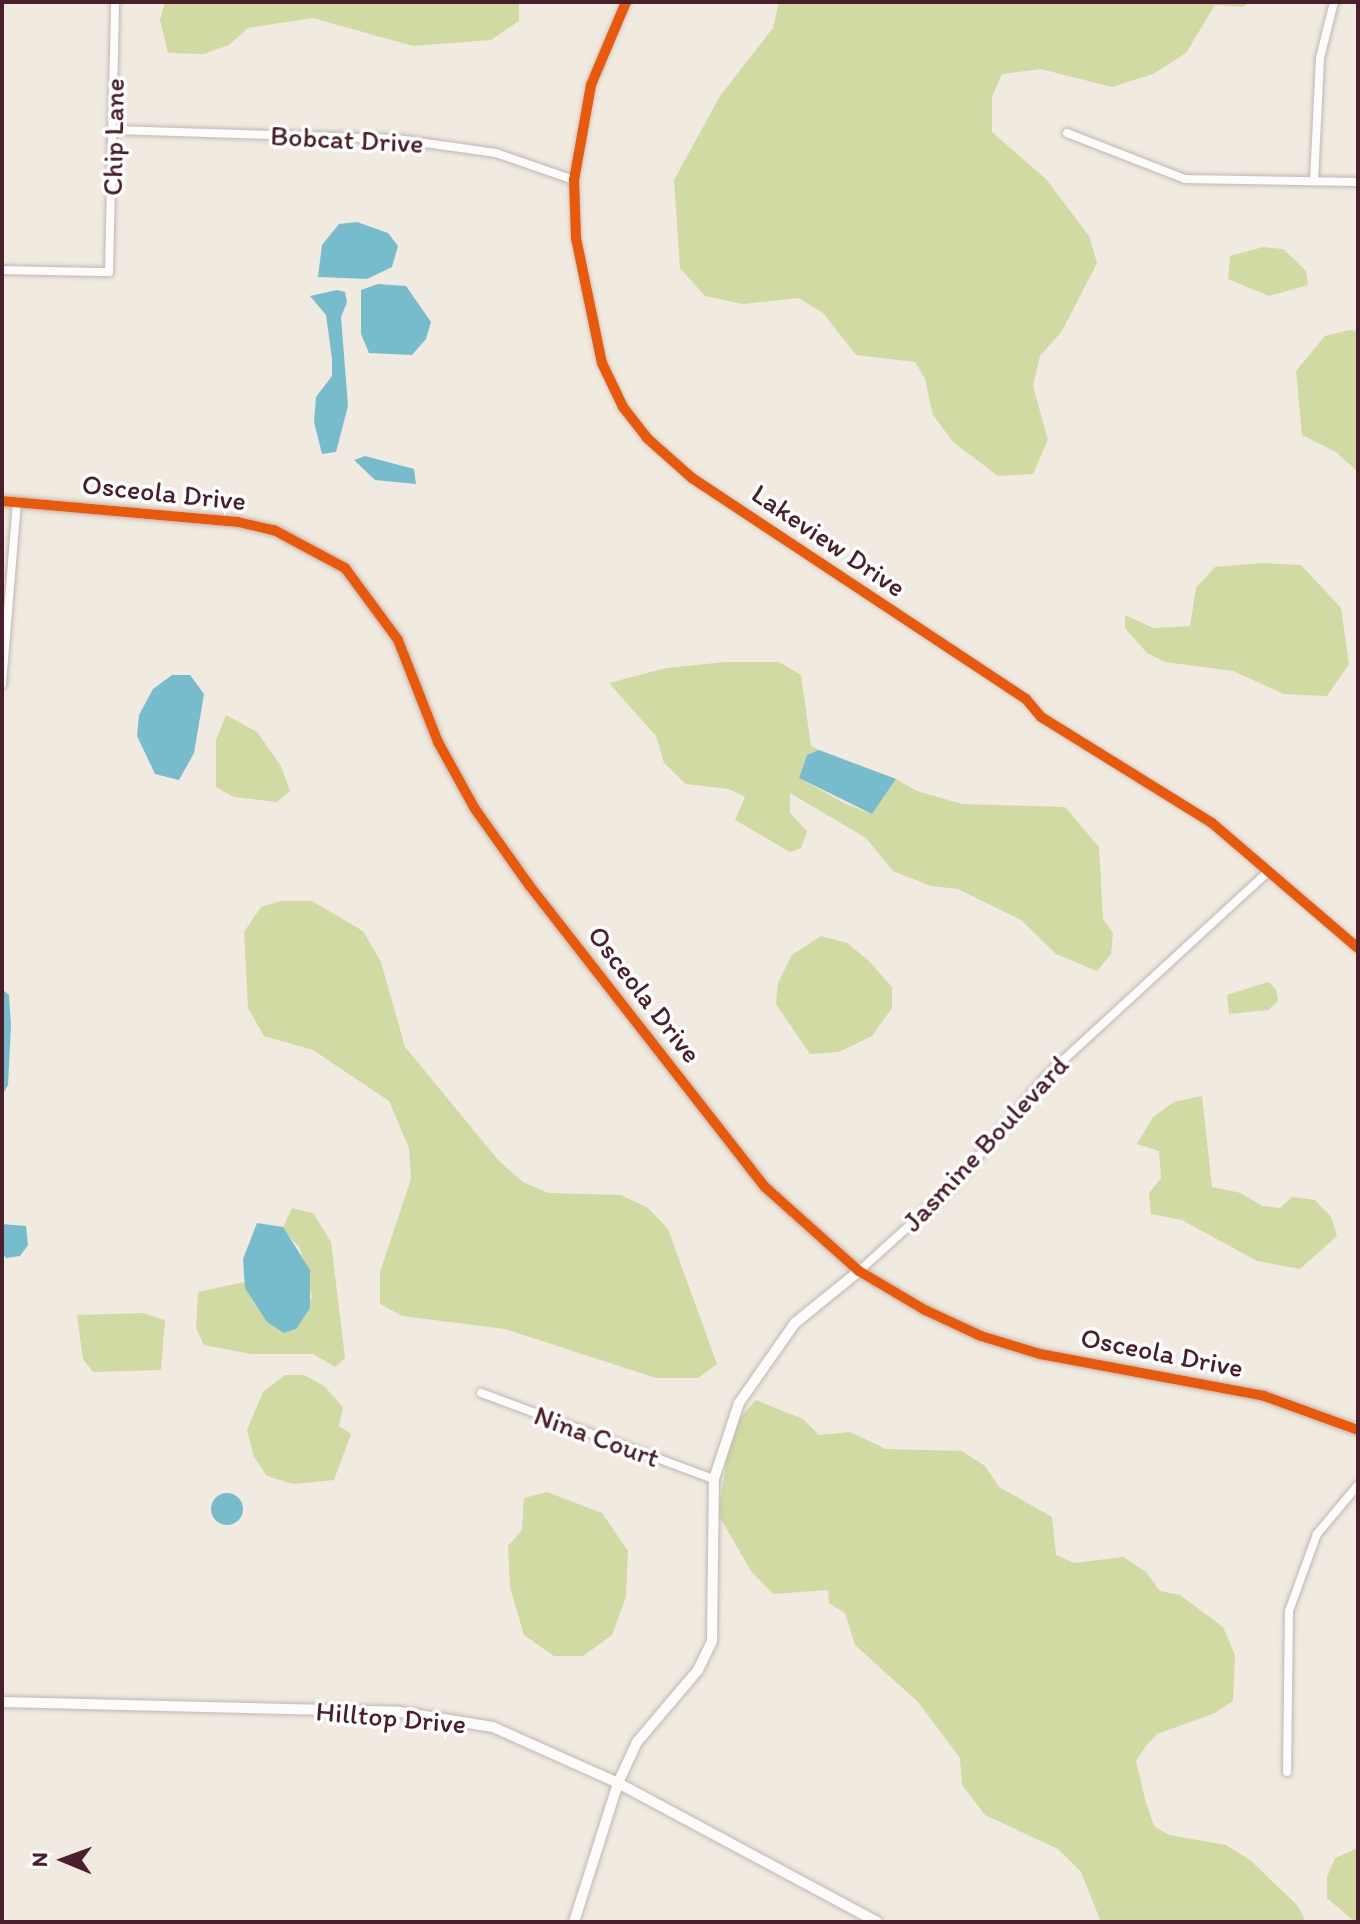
<!DOCTYPE html>
<html>
<head>
<meta charset="utf-8">
<style>
	body { margin:0 }
	#map { position:relative; width:1360px; height:1924px; overflow:hidden; background:#f0eae0; font-family:Itim,sans-serif }
	div>[style] { position:absolute }
	.green>* { inset:0; background:#d1daa2 }
	.water>* { inset:0; background:#77bccc }
	.round { border-radius:50% }
	.roads { filter:drop-shadow(0 0 2px #beb7b2) drop-shadow(0 0 2px #beb7b2) }
	.minor>* { height:8px; margin:-4px; padding:0 4px; transform-origin:4px; border-radius:4px; background:#fdfcfa }
	.tertiary>* { height:10px; margin:-5px; padding:0 5px; transform-origin:5px; border-radius:5px; background:#fdfcfa }
	.cycleway>* { height:10px; margin:-5px; padding:0 5px; transform-origin:5px; border-radius:5px; background:#e8590c }
	span { translate:-50% -50%; white-space:nowrap; text-align:center; line-height:1.15; -webkit-text-stroke:7px #fff; paint-order:stroke }
	.street-label { font-size:28px; color:#4a1f2b }
	.frame { position:absolute; inset:0; border:4px solid #4a1f2b; pointer-events:none }
	.north { position:absolute; left:24px; top:1820px; width:80px; height:80px; -webkit-text-stroke:6px #fff; paint-order:stroke; rotate:271deg; font-size:22px; font-weight:700; line-height:32px; text-align:center; color:#4a1f2b }
	.north::after { content:''; display:block; margin:auto; width:28px; height:36px; background:#4a1f2b; clip-path:polygon(50% 0,100% 100%,50% 72%,0 100%) }
</style>
</head>
<body>
<div id="map">
	<div class="green">
		<div style="clip-path:polygon(165px 2px,519px 2px,519px 21px,491px 40px,413px 46px,313px 18px,248px 28px,229px 45px,204px 54px,168px 53px,160px 20px)"></div>
		<div style="clip-path:polygon(779px 2px,1250px 2px,1243px 7px,1215px 5px,1186px 53px,1153px 74px,1112px 87px,1041px 69px,1002px 74px,992px 97px,992px 132px,1046px 179px,1089px 236px,1097px 263px,1062px 331px,1040px 356px,1033px 386px,1048px 440px,1033px 474px,998px 476px,953px 442px,933px 415px,925px 379px,915px 362px,856px 355px,823px 313px,799px 298px,743px 304px,705px 296px,680px 268px,674px 180px,720px 96px,773px 28px)"></div>
		<div style="clip-path:polygon(1263px 247px,1283px 249px,1293px 258px,1306px 271px,1308px 285px,1269px 296px,1228px 279px,1230px 256px)"></div>
		<div style="clip-path:polygon(1349px 330px,1358px 331px,1358px 472px,1336px 452px,1302px 435px,1296px 371px,1325px 336px)"></div>
		<div style="clip-path:polygon(1262px 563px,1301px 565px,1341px 608px,1349px 664px,1327px 696px,1284px 694px,1233px 671px,1165px 662px,1147px 653px,1125px 628px,1125px 615px,1153px 628px,1190px 626px,1196px 588px,1215px 567px)"></div>
		<div style="clip-path:polygon(726px 662px,779px 662px,801px 675px,811px 746px,819px 750px,807px 755px,799px 778px,846px 804px,872px 814px,896px 779px,917px 791px,962px 804px,1065px 807px,1099px 847px,1103px 919px,1113px 933px,1111px 954px,1097px 971px,1056px 954px,1021px 920px,958px 889px,931px 886px,893px 871px,866px 838px,790px 793px,790px 813px,807px 831px,801px 848px,790px 852px,735px 820px,745px 797px,729px 789px,686px 784px,664px 763px,656px 736px,609px 683px,666px 668px)"></div>
		<div style="clip-path:polygon(226px 715px,257px 732px,281px 766px,290px 791px,277px 802px,234px 797px,216px 787px,216px 740px)"></div>
		<div style="clip-path:polygon(281px 901px,312px 901px,363px 931px,381px 962px,405px 1047px,499px 1161px,523px 1182px,548px 1193px,621px 1195px,648px 1208px,668px 1229px,717px 1364px,698px 1378px,656px 1378px,505px 1329px,402px 1316px,380px 1304px,380px 1272px,411px 1179px,409px 1148px,389px 1101px,313px 1050px,264px 1036px,248px 1008px,244px 932px,261px 907px)"></div>
		<div style="clip-path:polygon(821px 936px,847px 943px,870px 962px,892px 987px,892px 1008px,872px 1036px,839px 1052px,810px 1054px,776px 1004px,778px 983px,792px 955px)"></div>
		<div style="clip-path:polygon(1268px 982px,1276px 989px,1278px 1001px,1268px 1010px,1229px 1014px,1227px 995px)"></div>
		<div style="clip-path:polygon(1202px 1096px,1212px 1187px,1241px 1193px,1262px 1206px,1280px 1208px,1292px 1197px,1315px 1200px,1331px 1217px,1337px 1236px,1300px 1269px,1257px 1261px,1182px 1220px,1151px 1214px,1149px 1193px,1161px 1178px,1159px 1151px,1137px 1144px,1153px 1117px,1174px 1102px)"></div>
		<div style="clip-path:polygon(292px 1208px,313px 1213px,331px 1242px,345px 1358px,335px 1367px,313px 1354px,251px 1354px,204px 1345px,196px 1328px,198px 1292px,244px 1282px,255px 1305px,296px 1328px,312px 1297px,300px 1248px,282px 1229px)"></div>
		<div style="clip-path:polygon(143px 1313px,165px 1320px,161px 1370px,93px 1372px,83px 1359px,77px 1315px)"></div>
		<div style="clip-path:polygon(285px 1375px,304px 1375px,324px 1386px,343px 1407px,339px 1426px,351px 1434px,334px 1480px,293px 1484px,267px 1476px,254px 1457px,247px 1430px,263px 1392px)"></div>
		<div style="clip-path:polygon(756px 1400px,803px 1419px,819px 1435px,850px 1432px,886px 1449px,962px 1451px,985px 1466px,999px 1487px,1052px 1517px,1056px 1555px,1074px 1563px,1123px 1557px,1146px 1572px,1160px 1591px,1180px 1595px,1223px 1627px,1235px 1655px,1233px 1701px,1215px 1713px,1157px 1734px,1145px 1747px,1136px 1761px,1146px 1803px,1154px 1826px,1169px 1835px,1226px 1845px,1250px 1860px,1297px 1905px,1306px 1922px,1101px 1922px,1081px 1872px,1058px 1849px,985px 1815px,962px 1785px,960px 1758px,918px 1702px,855px 1645px,845px 1613px,829px 1603px,828px 1590px,773px 1594px,751px 1571px,718px 1514px,729px 1447px,739px 1419px)"></div>
		<div style="clip-path:polygon(547px 1492px,602px 1513px,628px 1551px,626px 1597px,612px 1635px,583px 1656px,554px 1656px,524px 1635px,510px 1587px,508px 1546px,522px 1530px,524px 1498px)"></div>
		<div style="clip-path:polygon(1358px 1848px,1358px 1922px,1355px 1922px,1327px 1898px,1327px 1877px,1335px 1858px)"></div>
	</div>
	<div class="water">
		<div style="clip-path:polygon(357px 222px,388px 233px,398px 246px,392px 267px,367px 279px,318px 277px,322px 245px,339px 224px)"></div>
		<div style="clip-path:polygon(378px 284px,406px 286px,431px 322px,426px 339px,412px 355px,369px 353px,361px 334px,361px 290px)"></div>
		<div style="clip-path:polygon(337px 290px,345px 292px,347px 302px,341px 317px,348px 406px,336px 452px,322px 454px,314px 422px,316px 397px,332px 376px,332px 359px,326px 315px,310px 296px)"></div>
		<div style="clip-path:polygon(365px 456px,414px 469px,416px 484px,375px 480px,354px 460px)"></div>
		<div style="clip-path:polygon(172px 675px,190px 675px,204px 694px,194px 753px,179px 780px,155px 774px,137px 736px,139px 715px,153px 689px)"></div>
		<div style="clip-path:polygon(819px 750px,896px 779px,872px 814px,799px 778px,807px 755px)"></div>
		<div style="clip-path:polygon(2px 989px,9px 995px,11px 1026px,8px 1085px,2px 1095px)"></div>
		<div style="clip-path:polygon(257px 1223px,283px 1227px,310px 1270px,310px 1308px,296px 1329px,284px 1333px,267px 1322px,245px 1288px,243px 1259px)"></div>
		<div style="clip-path:polygon(2px 1224px,26px 1226px,28px 1245px,20px 1256px,6px 1258px,2px 1252px)"></div>
		<div class="round" style="left:211px;top:1493px;width:32px;height:32px"></div>
	</div>
	<div class="roads">
		<div class="minor">
			<div style="left:626px;top:2px;width:90px;rotate:112.9deg"></div>
			<div style="left:591px;top:85px;width:97px;rotate:100.1deg"></div>
			<div style="left:574px;top:180px;width:58px;rotate:88deg"></div>
			<div style="left:576px;top:238px;width:128px;rotate:78.3deg"></div>
			<div style="left:602px;top:363px;width:49px;rotate:64.5deg"></div>
			<div style="left:623px;top:407px;width:39px;rotate:52deg"></div>
			<div style="left:647px;top:438px;width:60px;rotate:41.6deg"></div>
			<div style="left:692px;top:478px;width:400px;rotate:33.5deg"></div>
			<div style="left:1026px;top:699px;width:23px;rotate:50deg"></div>
			<div style="left:1041px;top:717px;width:201px;rotate:31.8deg"></div>
			<div style="left:1212px;top:823px;width:192px;rotate:40.6deg"></div>
			<div style="left:114px;top:130px;width:283px;rotate:1.8deg"></div>
			<div style="left:397px;top:139px;width:100px;rotate:8deg"></div>
			<div style="left:496px;top:153px;width:83px;rotate:19.1deg"></div>
			<div style="left:1067px;top:133px;width:127px;rotate:21.3deg"></div>
			<div style="left:1185px;top:179px;width:173px;rotate:1deg"></div>
			<div style="left:1314px;top:181px;width:123px;rotate:-87.2deg"></div>
			<div style="left:1320px;top:58px;width:58px;rotate:-76deg"></div>
			<div style="left:2px;top:270px;width:107px;rotate:1.1deg"></div>
			<div style="left:109px;top:272px;width:270px;rotate:-88.7deg"></div>
			<div style="left:2px;top:684px;width:183px;rotate:-85.3deg"></div>
			<div style="left:859px;top:1271px;width:127px;rotate:-42.1deg"></div>
			<div style="left:953px;top:1186px;width:145px;rotate:-49.7deg"></div>
			<div style="left:1047px;top:1075px;width:300px;rotate:-42.6deg"></div>
			<div style="left:481px;top:1393px;width:248px;rotate:20.3deg"></div>
			<div style="left:1287px;top:1772px;width:161px;rotate:-89.3deg"></div>
			<div style="left:1289px;top:1611px;width:82px;rotate:-70deg"></div>
			<div style="left:1317px;top:1534px;width:64px;rotate:-50.1deg"></div>
		</div>
		<div class="tertiary">
			<div style="left:2px;top:501px;width:237px;rotate:5.1deg"></div>
			<div style="left:238px;top:522px;width:37px;rotate:13deg"></div>
			<div style="left:274px;top:530px;width:81px;rotate:28.2deg"></div>
			<div style="left:345px;top:568px;width:89px;rotate:53.6deg"></div>
			<div style="left:398px;top:640px;width:110px;rotate:68.6deg"></div>
			<div style="left:438px;top:742px;width:77px;rotate:61.1deg"></div>
			<div style="left:475px;top:809px;width:93px;rotate:54.6deg"></div>
			<div style="left:529px;top:885px;width:383px;rotate:52deg"></div>
			<div style="left:765px;top:1187px;width:126px;rotate:41.8deg"></div>
			<div style="left:859px;top:1271px;width:77px;rotate:30.6deg"></div>
			<div style="left:925px;top:1310px;width:62px;rotate:24.9deg"></div>
			<div style="left:981px;top:1336px;width:62px;rotate:17deg"></div>
			<div style="left:1040px;top:1354px;width:228px;rotate:10.6deg"></div>
			<div style="left:1264px;top:1396px;width:100px;rotate:19.9deg"></div>
			<div style="left:2px;top:1702px;width:398px;rotate:1.4deg"></div>
			<div style="left:400px;top:1712px;width:94px;rotate:9.2deg"></div>
			<div style="left:493px;top:1727px;width:137px;rotate:24.1deg"></div>
			<div style="left:618px;top:1783px;width:294px;rotate:28.2deg"></div>
			<div style="left:574px;top:1922px;width:146px;rotate:-72.4deg"></div>
			<div style="left:618px;top:1783px;width:45px;rotate:-65.1deg"></div>
			<div style="left:637px;top:1742px;width:94px;rotate:-49.7deg"></div>
			<div style="left:698px;top:1670px;width:32px;rotate:-64deg"></div>
			<div style="left:712px;top:1641px;width:162px;rotate:-89.3deg"></div>
			<div style="left:714px;top:1479px;width:80px;rotate:-71.8deg"></div>
			<div style="left:739px;top:1403px;width:98px;rotate:-55deg"></div>
			<div style="left:795px;top:1323px;width:82px;rotate:-39.1deg"></div>
		</div>
	</div>
	<div class="cycleway">
		<div style="left:626px;top:2px;width:90px;rotate:112.9deg"></div>
		<div style="left:591px;top:85px;width:97px;rotate:100.1deg"></div>
		<div style="left:574px;top:180px;width:58px;rotate:88deg"></div>
		<div style="left:576px;top:238px;width:128px;rotate:78.3deg"></div>
		<div style="left:602px;top:363px;width:49px;rotate:64.5deg"></div>
		<div style="left:623px;top:407px;width:39px;rotate:52deg"></div>
		<div style="left:647px;top:438px;width:60px;rotate:41.6deg"></div>
		<div style="left:692px;top:478px;width:400px;rotate:33.5deg"></div>
		<div style="left:1026px;top:699px;width:23px;rotate:50deg"></div>
		<div style="left:1041px;top:717px;width:201px;rotate:31.8deg"></div>
		<div style="left:1212px;top:823px;width:192px;rotate:40.6deg"></div>
		<div style="left:2px;top:501px;width:237px;rotate:5.1deg"></div>
		<div style="left:238px;top:522px;width:37px;rotate:13deg"></div>
		<div style="left:274px;top:530px;width:81px;rotate:28.2deg"></div>
		<div style="left:345px;top:568px;width:89px;rotate:53.6deg"></div>
		<div style="left:398px;top:640px;width:110px;rotate:68.6deg"></div>
		<div style="left:438px;top:742px;width:77px;rotate:61.1deg"></div>
		<div style="left:475px;top:809px;width:93px;rotate:54.6deg"></div>
		<div style="left:529px;top:885px;width:383px;rotate:52deg"></div>
		<div style="left:765px;top:1187px;width:126px;rotate:41.8deg"></div>
		<div style="left:859px;top:1271px;width:77px;rotate:30.6deg"></div>
		<div style="left:925px;top:1310px;width:62px;rotate:24.9deg"></div>
		<div style="left:981px;top:1336px;width:62px;rotate:17deg"></div>
		<div style="left:1040px;top:1354px;width:228px;rotate:10.6deg"></div>
		<div style="left:1264px;top:1396px;width:100px;rotate:19.9deg"></div>
	</div>
	<div class="street-label">
		<span style="left:113px;top:137px;rotate:-89deg">Chip Lane</span>
		<span style="left:347px;top:139px;rotate:3deg">Bobcat Drive</span>
		<span style="left:164px;top:492px;rotate:6deg">Osceola Drive</span>
		<span style="left:829px;top:540px;rotate:34deg">Lakeview Drive</span>
		<span style="left:645px;top:994px;rotate:52deg">Osceola Drive</span>
		<span style="left:985px;top:1143px;rotate:-47deg">Jasmine Boulevard</span>
		<span style="left:1162px;top:1352px;rotate:11deg">Osceola Drive</span>
		<span style="left:597px;top:1436px;rotate:20deg">Nina Court</span>
		<span style="left:391px;top:1717px;rotate:5deg">Hilltop Drive</span>
	</div>
	<div class="frame"></div>
	<div class="north">N</div>
</div>
</body>
</html>
